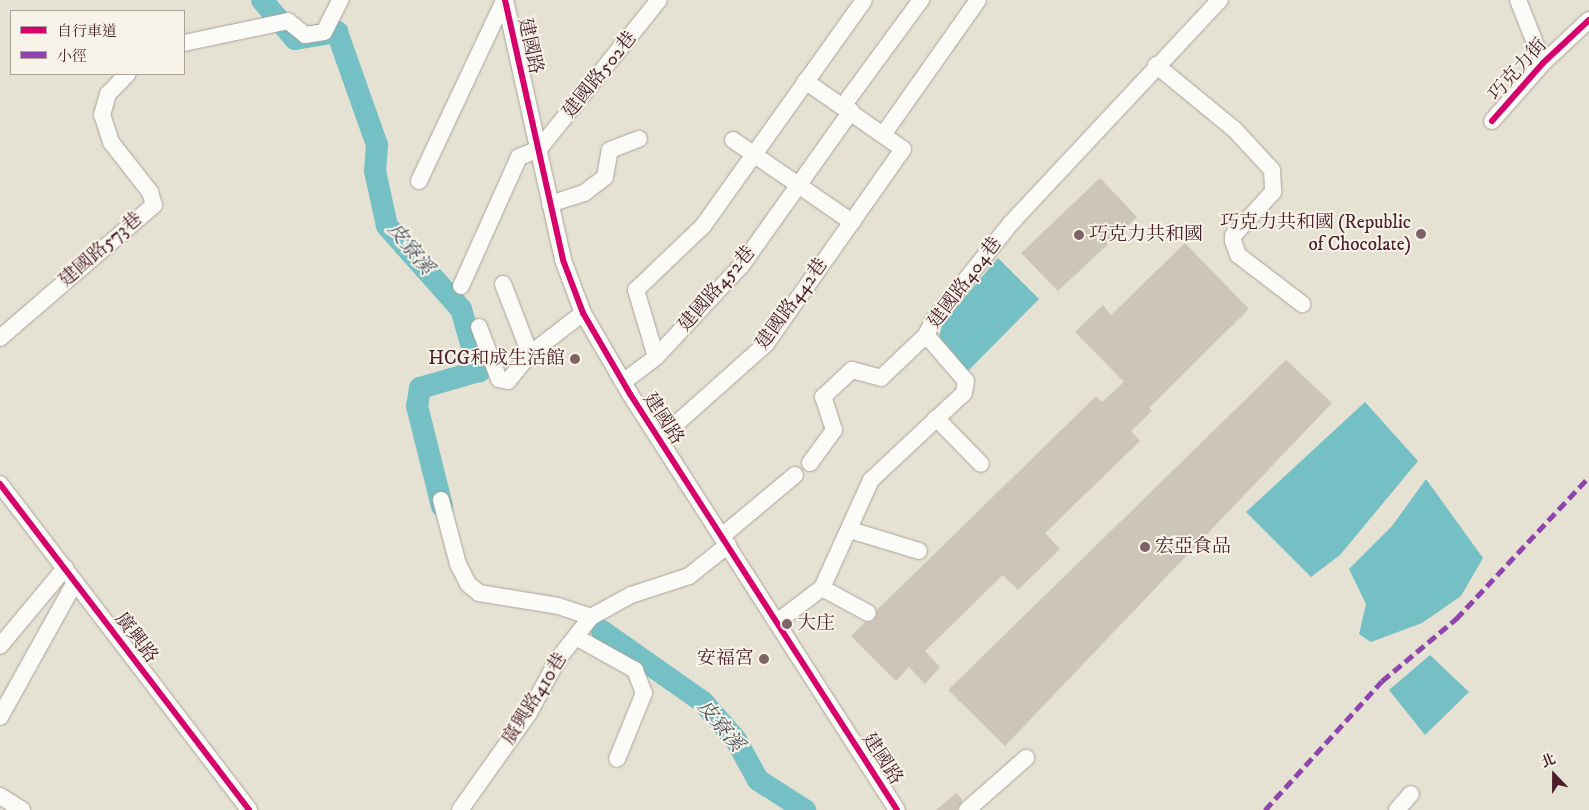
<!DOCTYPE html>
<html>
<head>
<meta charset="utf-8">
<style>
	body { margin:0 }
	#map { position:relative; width:1589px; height:810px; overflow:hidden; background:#e5e2d3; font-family:"IM FELL DW Pica","Noto Serif TC",serif }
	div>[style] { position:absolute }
	.water>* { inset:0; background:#74c0c5 }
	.river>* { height:22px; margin:-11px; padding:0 11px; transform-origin:11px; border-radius:11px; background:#74c0c5 }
	.building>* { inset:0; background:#cdc5b7 }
	.roads { filter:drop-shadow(0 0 1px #aaa29b) drop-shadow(0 0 1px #aaa29b) }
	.minor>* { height:16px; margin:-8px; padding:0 8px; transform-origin:8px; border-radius:8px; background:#fbfbf8 }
	.quiet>* { height:5px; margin-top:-2.5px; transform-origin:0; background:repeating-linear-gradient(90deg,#8e44ad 0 10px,transparent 0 15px) }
	.cycleway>* { height:6px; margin:-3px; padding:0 3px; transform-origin:3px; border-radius:3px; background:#d6006c }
	.dots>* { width:14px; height:14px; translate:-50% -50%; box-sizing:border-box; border:2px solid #f7f3e8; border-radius:50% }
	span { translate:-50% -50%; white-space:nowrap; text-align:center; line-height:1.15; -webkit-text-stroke:4px #f7f3e8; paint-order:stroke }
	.street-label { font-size:19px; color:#4a1f2b }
	.poi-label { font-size:19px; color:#4a1f2b }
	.right { translate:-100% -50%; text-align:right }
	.left { translate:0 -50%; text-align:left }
	.water-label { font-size:20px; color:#48525f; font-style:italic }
	.legend { position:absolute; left:10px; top:10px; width:175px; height:65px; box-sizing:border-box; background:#f7f3e8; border:1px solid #b29e9c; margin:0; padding:6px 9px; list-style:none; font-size:15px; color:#4a1f2b }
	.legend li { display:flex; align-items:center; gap:10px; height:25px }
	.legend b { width:25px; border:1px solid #b29e9c }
	.north { position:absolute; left:1529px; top:750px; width:50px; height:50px; -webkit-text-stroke:4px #f7f3e8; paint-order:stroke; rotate:338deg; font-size:14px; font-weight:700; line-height:20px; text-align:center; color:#4a1f2b }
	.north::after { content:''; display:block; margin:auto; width:18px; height:22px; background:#4a1f2b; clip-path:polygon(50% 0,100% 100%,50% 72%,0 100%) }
</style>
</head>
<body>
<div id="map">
	<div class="water">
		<div style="clip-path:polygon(998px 258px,1039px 299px,968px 371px,939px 336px,943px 323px)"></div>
		<div style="clip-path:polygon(1365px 402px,1418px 461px,1340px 555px,1311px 577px,1246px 512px)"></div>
		<div style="clip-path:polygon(1426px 479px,1483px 558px,1461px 596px,1422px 623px,1371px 642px,1359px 634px,1366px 604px,1349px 569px,1392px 526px)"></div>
		<div style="clip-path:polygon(1430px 655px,1469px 692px,1425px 735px,1389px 690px)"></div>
	</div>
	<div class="river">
		<div style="left:262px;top:0;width:51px;rotate:49.8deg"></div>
		<div style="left:295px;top:39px;width:43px;rotate:-9.5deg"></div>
		<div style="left:337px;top:32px;width:120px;rotate:70.5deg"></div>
		<div style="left:377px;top:145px;width:26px;rotate:94deg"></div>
		<div style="left:375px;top:171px;width:56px;rotate:77.7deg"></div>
		<div style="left:387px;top:226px;width:111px;rotate:48.3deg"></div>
		<div style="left:461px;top:309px;width:65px;rotate:73.8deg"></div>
		<div style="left:479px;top:371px;width:61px;rotate:163.9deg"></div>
		<div style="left:420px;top:388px;width:18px;rotate:99deg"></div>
		<div style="left:417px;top:406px;width:103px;rotate:76deg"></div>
		<div style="left:602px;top:631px;width:123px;rotate:35.1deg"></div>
		<div style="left:703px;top:702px;width:50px;rotate:49deg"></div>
		<div style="left:736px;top:740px;width:46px;rotate:61.2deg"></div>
		<div style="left:758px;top:780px;width:56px;rotate:32.6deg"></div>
	</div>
	<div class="building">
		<div style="clip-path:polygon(1100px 178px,1137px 217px,1058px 291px,1021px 253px)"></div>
		<div style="clip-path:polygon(1185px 243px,1249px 309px,1149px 408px,1152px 411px,1131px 431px,1140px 441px,1045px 533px,1060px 549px,1018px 590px,1003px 575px,925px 651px,940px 667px,925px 684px,909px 667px,896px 681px,851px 636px,865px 622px,874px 621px,877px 610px,1096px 396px,1102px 402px,1124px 382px,1075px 332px,1103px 305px,1111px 315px)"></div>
		<div style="clip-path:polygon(1286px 360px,1332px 403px,1005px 746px,948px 690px)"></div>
		<div style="clip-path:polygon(956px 793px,963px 800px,957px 810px,936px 810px)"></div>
	</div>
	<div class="roads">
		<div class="minor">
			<div style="left:505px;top:0;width:266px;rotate:77.4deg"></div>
			<div style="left:563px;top:260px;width:57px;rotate:69.3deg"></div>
			<div style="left:583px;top:313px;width:94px;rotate:59.9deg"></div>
			<div style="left:630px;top:394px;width:494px;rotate:57.3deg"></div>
			<div style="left:1518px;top:0;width:68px;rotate:68.4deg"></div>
			<div style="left:184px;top:43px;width:106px;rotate:-11.9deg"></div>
			<div style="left:288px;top:21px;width:22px;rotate:39deg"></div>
			<div style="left:305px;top:35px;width:19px;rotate:-9deg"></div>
			<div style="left:324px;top:32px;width:36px;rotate:-63deg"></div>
			<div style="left:1156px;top:65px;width:102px;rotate:39.4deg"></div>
			<div style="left:1235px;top:130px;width:54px;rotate:47.2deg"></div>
			<div style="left:1272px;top:170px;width:22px;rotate:87deg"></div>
			<div style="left:1273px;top:192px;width:59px;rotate:132.3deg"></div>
			<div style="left:1233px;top:236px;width:5px;rotate:90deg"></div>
			<div style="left:1233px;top:241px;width:15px;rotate:70deg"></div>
			<div style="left:1238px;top:255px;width:81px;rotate:37.4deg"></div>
			<div style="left:843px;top:106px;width:132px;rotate:-53.7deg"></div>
			<div style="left:1492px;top:121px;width:77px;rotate:-48.7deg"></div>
			<div style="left:1543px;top:63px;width:63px;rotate:-43.1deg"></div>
			<div style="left:885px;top:132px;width:161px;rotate:-54.8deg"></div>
			<div style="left:733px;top:140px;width:145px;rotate:34.6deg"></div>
			<div style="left:419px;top:181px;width:200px;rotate:-64.8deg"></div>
			<div style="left:550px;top:204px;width:36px;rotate:-18deg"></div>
			<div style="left:584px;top:193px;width:26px;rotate:-37deg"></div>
			<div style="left:605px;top:177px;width:27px;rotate:-80deg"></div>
			<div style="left:610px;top:150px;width:31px;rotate:-21deg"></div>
			<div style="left:503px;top:284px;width:75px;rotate:68.9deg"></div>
			<div style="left:461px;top:286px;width:141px;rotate:-65.8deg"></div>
			<div style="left:519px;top:157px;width:22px;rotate:-22deg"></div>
			<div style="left:539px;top:149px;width:191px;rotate:-51.2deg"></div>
			<div style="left:479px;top:327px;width:56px;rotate:69deg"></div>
			<div style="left:499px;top:379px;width:9px;rotate:13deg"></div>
			<div style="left:508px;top:381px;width:35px;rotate:-51deg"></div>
			<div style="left:530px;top:354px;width:67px;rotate:-37.7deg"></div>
			<div style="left:0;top:338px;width:203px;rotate:-40.8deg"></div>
			<div style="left:154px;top:205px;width:14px;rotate:-107deg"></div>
			<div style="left:150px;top:192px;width:63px;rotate:-128deg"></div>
			<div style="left:111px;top:142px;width:28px;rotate:-108deg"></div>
			<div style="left:102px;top:115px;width:22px;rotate:-74deg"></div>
			<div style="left:108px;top:94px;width:28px;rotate:-46deg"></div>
			<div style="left:656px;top:357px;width:70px;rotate:-106.6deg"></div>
			<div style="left:636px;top:290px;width:93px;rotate:-43.7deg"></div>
			<div style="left:703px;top:226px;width:277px;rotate:-54.5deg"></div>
			<div style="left:623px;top:382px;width:41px;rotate:-37.1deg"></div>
			<div style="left:656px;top:357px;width:125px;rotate:-47deg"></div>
			<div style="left:741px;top:266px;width:190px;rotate:-54.6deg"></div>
			<div style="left:936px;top:418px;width:64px;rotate:45.6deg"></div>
			<div style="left:659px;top:439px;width:143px;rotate:-41.6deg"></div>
			<div style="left:766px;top:344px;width:238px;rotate:-54.9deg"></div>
			<div style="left:903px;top:149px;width:119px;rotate:-145.2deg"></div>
			<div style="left:810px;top:463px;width:41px;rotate:-54deg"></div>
			<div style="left:834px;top:430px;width:35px;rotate:-108deg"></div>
			<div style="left:823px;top:397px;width:40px;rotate:-43deg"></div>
			<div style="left:852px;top:370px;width:30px;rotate:15deg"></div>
			<div style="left:881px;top:378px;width:62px;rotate:-43.7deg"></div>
			<div style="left:0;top:484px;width:410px;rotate:52.6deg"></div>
			<div style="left:441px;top:500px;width:66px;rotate:75.1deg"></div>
			<div style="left:458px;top:564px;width:22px;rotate:63deg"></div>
			<div style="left:468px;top:584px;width:14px;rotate:39deg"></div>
			<div style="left:479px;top:593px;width:80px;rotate:9.3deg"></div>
			<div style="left:558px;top:606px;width:35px;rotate:18deg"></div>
			<div style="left:850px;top:530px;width:72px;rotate:16.9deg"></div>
			<div style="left:722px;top:536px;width:95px;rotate:-39.9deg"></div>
			<div style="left:822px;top:588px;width:52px;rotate:28.5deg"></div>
			<div style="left:777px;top:622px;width:56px;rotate:-37.1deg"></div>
			<div style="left:822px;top:588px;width:119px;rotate:-65.6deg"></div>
			<div style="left:871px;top:480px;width:127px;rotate:-43.1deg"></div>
			<div style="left:964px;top:393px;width:12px;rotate:-81deg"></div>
			<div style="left:966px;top:381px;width:61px;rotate:-131deg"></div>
			<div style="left:926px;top:335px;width:16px;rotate:-63deg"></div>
			<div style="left:933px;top:321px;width:125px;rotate:-51.5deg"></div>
			<div style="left:1011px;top:223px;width:306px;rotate:-46.9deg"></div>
			<div style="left:576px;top:637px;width:68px;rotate:29.2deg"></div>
			<div style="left:635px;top:670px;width:25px;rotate:69deg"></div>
			<div style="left:644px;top:693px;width:71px;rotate:112.2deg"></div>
			<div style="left:0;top:646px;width:102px;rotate:-50.2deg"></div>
			<div style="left:0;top:717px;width:154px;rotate:-60.9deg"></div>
			<div style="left:0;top:796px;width:26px;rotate:32deg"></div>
			<div style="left:460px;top:810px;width:119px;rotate:-54.6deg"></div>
			<div style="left:529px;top:713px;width:61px;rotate:-61.8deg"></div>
			<div style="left:558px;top:659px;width:53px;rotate:-51.8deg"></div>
			<div style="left:591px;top:617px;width:46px;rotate:-28.8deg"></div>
			<div style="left:631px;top:595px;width:61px;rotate:-18.1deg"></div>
			<div style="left:689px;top:576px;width:50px;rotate:-38.5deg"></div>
			<div style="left:967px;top:810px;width:79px;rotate:-41.4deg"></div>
			<div style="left:1397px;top:810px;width:21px;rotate:-49deg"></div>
		</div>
	</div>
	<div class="quiet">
		<div style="left:1265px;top:810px;width:174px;rotate:-47.8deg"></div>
		<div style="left:1382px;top:681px;width:97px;rotate:-40deg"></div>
		<div style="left:1456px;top:619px;width:195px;rotate:-46.9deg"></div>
	</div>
	<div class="cycleway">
		<div style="left:505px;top:0;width:266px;rotate:77.4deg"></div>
		<div style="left:563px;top:260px;width:57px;rotate:69.3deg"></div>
		<div style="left:583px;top:313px;width:94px;rotate:59.9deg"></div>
		<div style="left:630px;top:394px;width:494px;rotate:57.3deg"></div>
		<div style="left:1492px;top:121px;width:77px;rotate:-48.7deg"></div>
		<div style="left:1543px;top:63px;width:63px;rotate:-43.1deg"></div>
		<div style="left:0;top:484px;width:410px;rotate:52.6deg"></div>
	</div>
	<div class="dots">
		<div style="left:1421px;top:234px;background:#806366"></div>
		<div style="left:1079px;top:235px;background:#806366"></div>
		<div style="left:575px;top:359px;background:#806366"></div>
		<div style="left:1145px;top:547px;background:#806366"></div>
		<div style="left:787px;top:624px;background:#806366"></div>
		<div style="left:764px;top:659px;background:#806366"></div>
	</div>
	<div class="street-label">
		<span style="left:530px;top:46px;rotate:78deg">建國路</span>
		<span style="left:1518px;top:70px;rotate:-48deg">巧克力街</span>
		<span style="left:600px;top:75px;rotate:-51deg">建國路502巷</span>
		<span style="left:101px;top:250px;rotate:-41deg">建國路573巷</span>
		<span style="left:965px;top:283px;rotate:-53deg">建國路404巷</span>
		<span style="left:717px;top:289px;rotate:-49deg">建國路452巷</span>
		<span style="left:792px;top:304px;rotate:-54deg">建國路442巷</span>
		<span style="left:663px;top:419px;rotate:57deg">建國路</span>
		<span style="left:136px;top:638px;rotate:53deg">廣興路</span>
		<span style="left:535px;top:699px;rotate:-58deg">廣興路410巷</span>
		<span style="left:882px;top:759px;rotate:57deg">建國路</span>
	</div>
	<div class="poi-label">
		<span class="right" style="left:1411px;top:234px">巧克力共和國 (Republic<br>of Chocolate)</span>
		<span class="left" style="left:1089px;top:235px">巧克力共和國</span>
		<span class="right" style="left:565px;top:359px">HCG和成生活館</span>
		<span class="left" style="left:1155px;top:547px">宏亞食品</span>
		<span class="left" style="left:797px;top:624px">大庄</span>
		<span class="right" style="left:754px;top:659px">安福宮</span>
	</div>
	<div class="water-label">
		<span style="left:410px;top:249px;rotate:51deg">皮寮溪</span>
		<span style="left:720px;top:726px;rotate:50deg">皮寮溪</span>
	</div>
	<ul class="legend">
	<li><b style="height:6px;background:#d6006c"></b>自行車道</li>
	<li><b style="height:6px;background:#8e44ad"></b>小徑</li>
	</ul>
	<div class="north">北</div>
</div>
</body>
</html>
